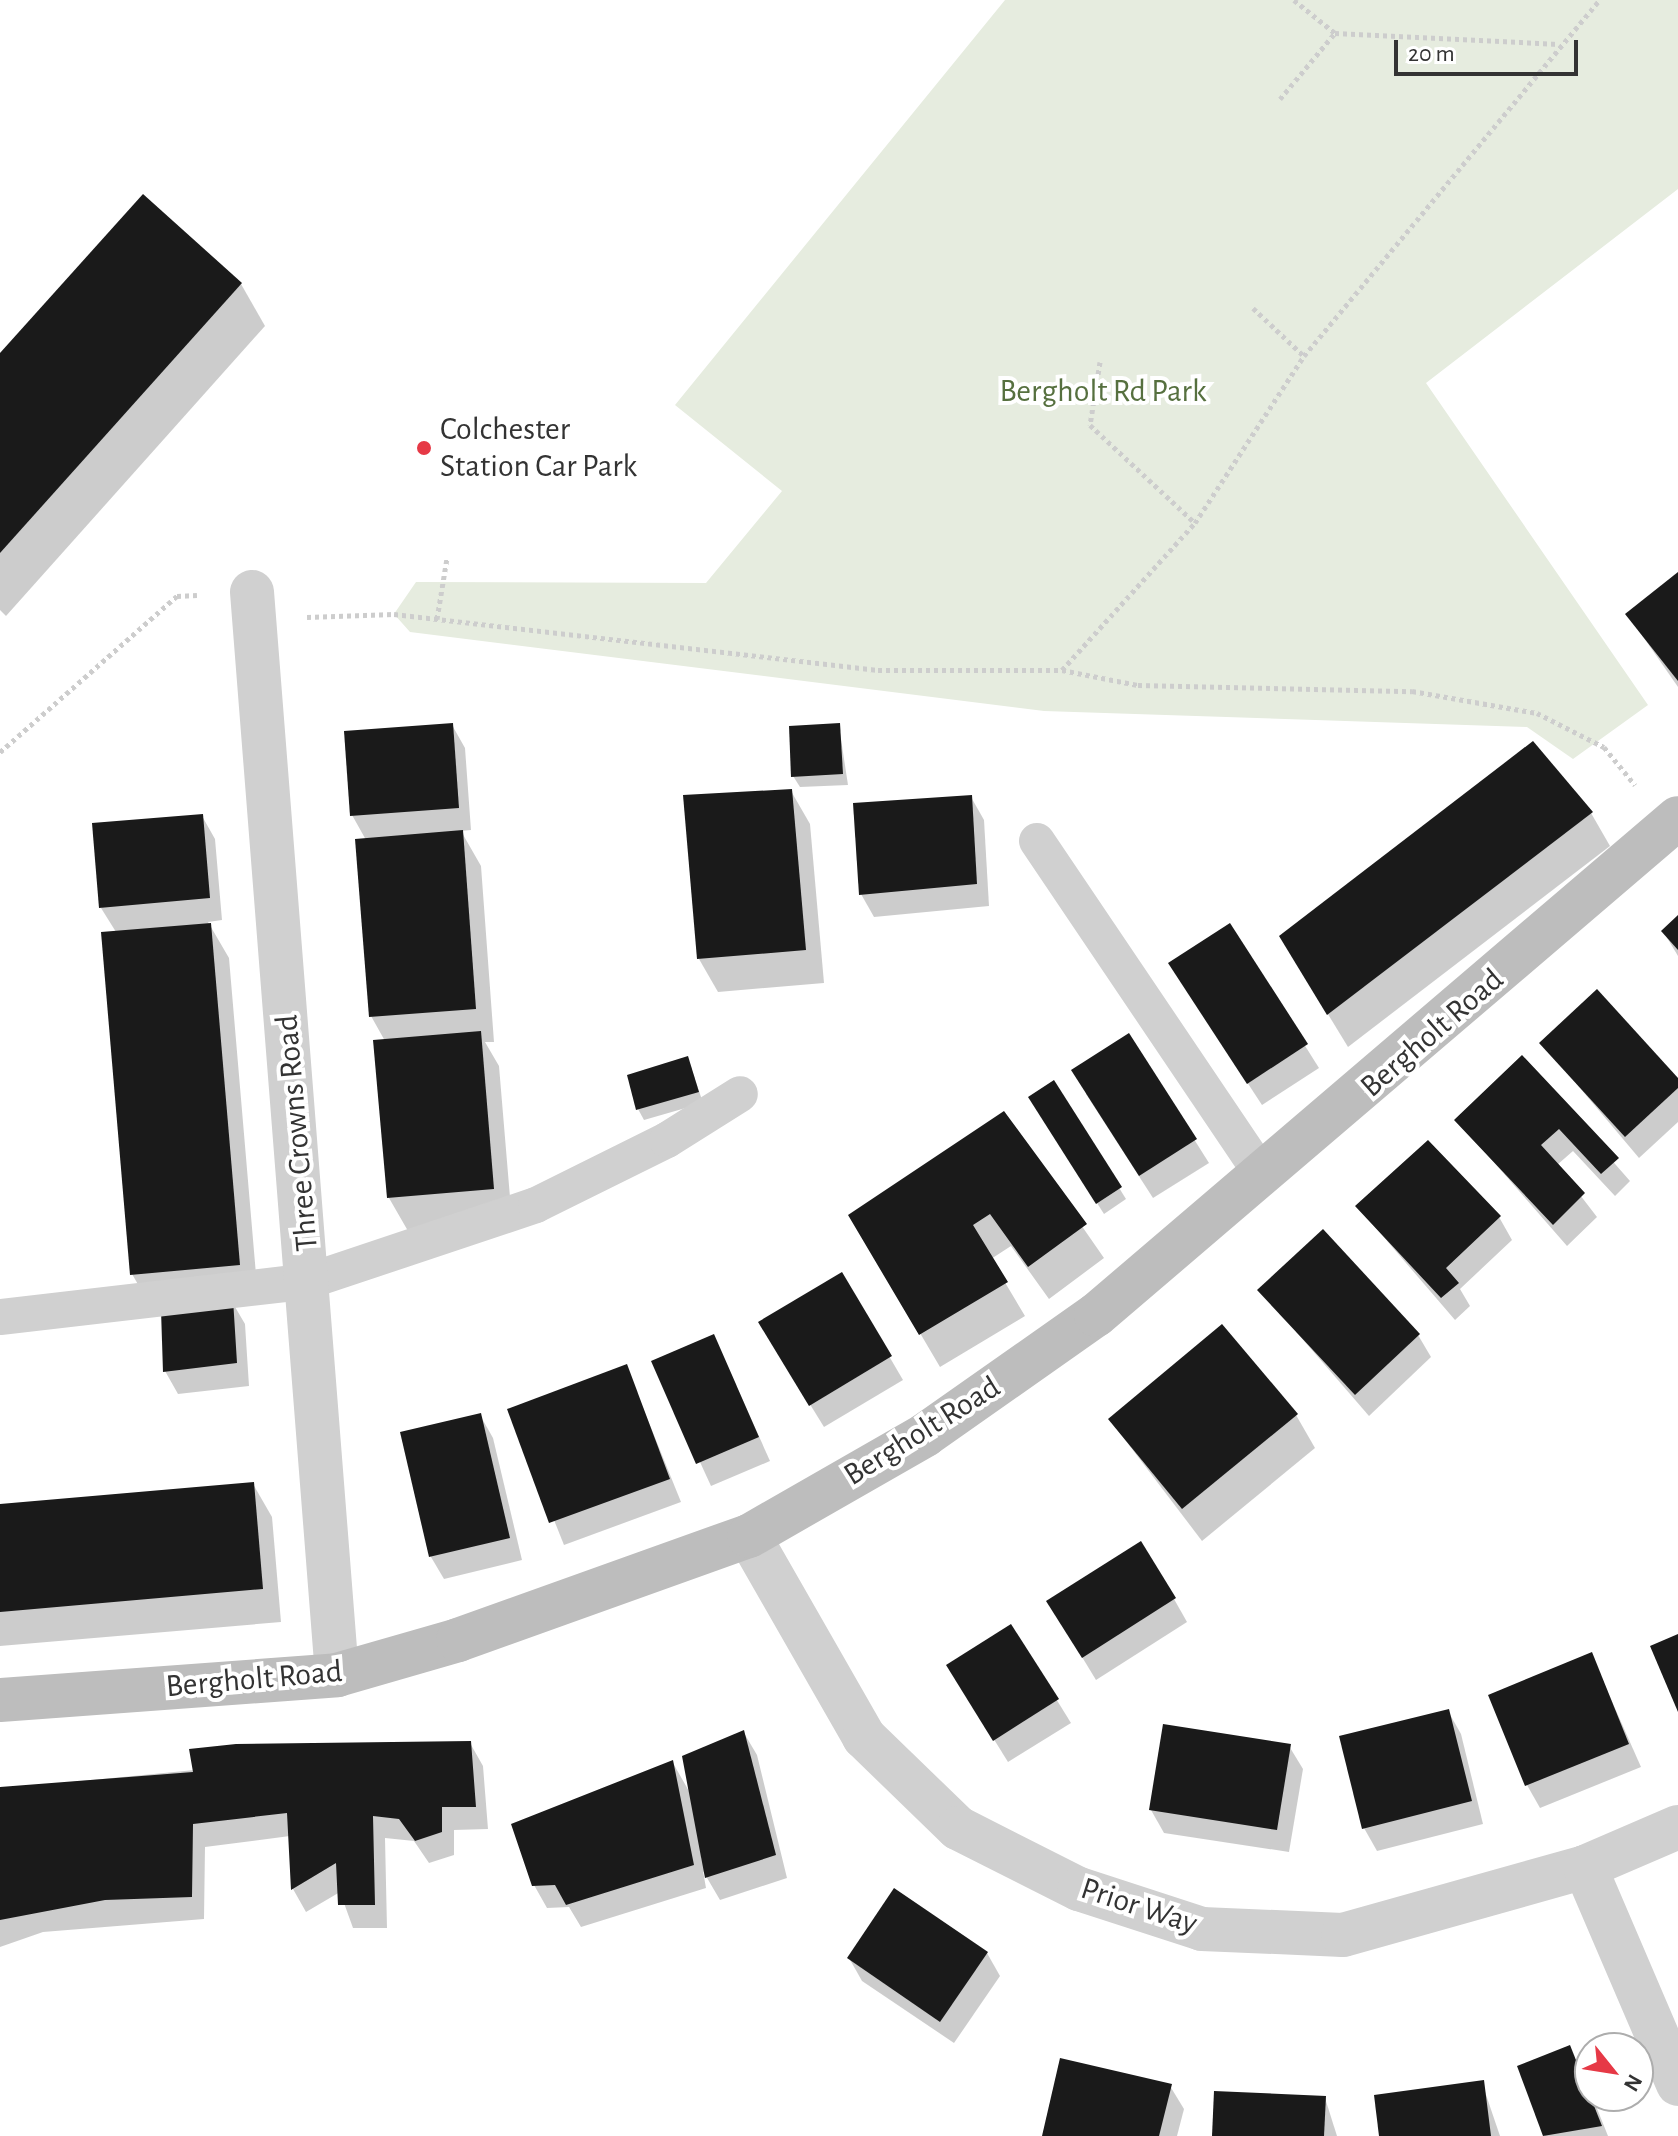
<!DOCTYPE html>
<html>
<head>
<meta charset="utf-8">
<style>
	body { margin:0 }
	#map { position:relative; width:1678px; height:2136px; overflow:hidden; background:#fff; font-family:"Alegreya Sans",sans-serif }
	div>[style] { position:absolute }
	.green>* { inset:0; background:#e6ecdf }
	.shadow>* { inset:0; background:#0003 }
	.building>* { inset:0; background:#1a1a1a }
	.path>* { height:5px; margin-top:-2.5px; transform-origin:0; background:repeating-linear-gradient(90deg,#cdcdcd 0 4px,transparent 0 8px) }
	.service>* { height:36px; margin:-18px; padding:0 18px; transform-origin:18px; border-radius:18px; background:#d0d0d0 }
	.minor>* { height:44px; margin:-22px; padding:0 22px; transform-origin:22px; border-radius:22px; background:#d0d0d0 }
	.secondary>* { height:44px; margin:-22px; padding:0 22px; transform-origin:22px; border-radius:22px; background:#bdbdbd }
	.dots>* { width:22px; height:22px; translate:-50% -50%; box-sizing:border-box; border:4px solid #fff; border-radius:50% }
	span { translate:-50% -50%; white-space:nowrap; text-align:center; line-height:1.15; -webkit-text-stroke:8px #fff; paint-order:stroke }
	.park-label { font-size:32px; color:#56703f }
	.poi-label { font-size:32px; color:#333 }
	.left { translate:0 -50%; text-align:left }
	.street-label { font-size:32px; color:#333 }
	.north { position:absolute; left:1574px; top:2032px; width:80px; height:80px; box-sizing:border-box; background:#fff; border:2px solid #adadad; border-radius:50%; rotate:120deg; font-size:22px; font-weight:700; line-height:32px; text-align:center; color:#333 }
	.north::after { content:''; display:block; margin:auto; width:28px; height:36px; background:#e63946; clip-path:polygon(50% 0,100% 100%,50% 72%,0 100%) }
	.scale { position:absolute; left:1394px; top:40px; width:184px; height:36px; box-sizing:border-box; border:4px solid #333; border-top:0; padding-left:10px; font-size:24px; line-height:28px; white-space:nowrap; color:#333; -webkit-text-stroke:6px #fff; paint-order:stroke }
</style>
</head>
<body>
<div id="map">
	<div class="green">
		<div style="clip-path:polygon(1005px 0,1678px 0,1678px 189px,1426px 383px,1648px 705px,1573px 759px,1527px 727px,1044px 711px,410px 632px,394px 614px,416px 582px,706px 583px,782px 491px,675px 405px)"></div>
	</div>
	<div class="shadow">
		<div style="clip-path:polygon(241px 284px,265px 326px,6px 616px,0 610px,0 356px)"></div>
		<div style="clip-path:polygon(1678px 575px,1678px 687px,1628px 615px)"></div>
		<div style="clip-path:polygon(452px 725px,465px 748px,471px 830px,461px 831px,481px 866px,494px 1042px,485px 1042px,499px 1066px,512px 1221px,408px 1231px,389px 1198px,385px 1041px,371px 1016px,366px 840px,352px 815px)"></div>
		<div style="clip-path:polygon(839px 726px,848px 785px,800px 787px,793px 776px)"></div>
		<div style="clip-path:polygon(791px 791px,810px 824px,824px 983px,718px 992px,699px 959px)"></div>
		<div style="clip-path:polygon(971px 797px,984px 820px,989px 906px,874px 917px,861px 894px)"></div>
		<div style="clip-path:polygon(1591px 813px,1610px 846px,1348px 1047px,1301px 970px)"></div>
		<div style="clip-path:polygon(202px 816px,215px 839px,222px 920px,208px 922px,229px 958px,258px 1298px,231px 1300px,245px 1324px,249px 1386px,178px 1394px,165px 1371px,163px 1311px,151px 1307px,132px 1274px,116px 932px,101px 908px)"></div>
		<div style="clip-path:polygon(1678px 917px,1678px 956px,1663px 931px)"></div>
		<div style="clip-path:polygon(1229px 925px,1319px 1068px,1262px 1105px,1184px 986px)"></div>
		<div style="clip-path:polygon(1129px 1036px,1209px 1163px,1153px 1198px,1086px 1094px)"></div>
		<div style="clip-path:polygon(1542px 1043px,1678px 1081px,1678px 1122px,1639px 1158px)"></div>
		<div style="clip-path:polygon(688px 1058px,703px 1103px,644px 1120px,638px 1109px)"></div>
		<div style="clip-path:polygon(1522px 1058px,1630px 1181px,1615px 1196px,1573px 1151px,1557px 1165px,1597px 1217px,1567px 1246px,1457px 1120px)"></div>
		<div style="clip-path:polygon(1054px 1083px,1126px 1199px,1104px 1214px,1037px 1109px)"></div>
		<div style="clip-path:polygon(1004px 1114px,1104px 1258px,1049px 1299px,1011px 1246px,991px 1259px,1025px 1316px,940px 1367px,851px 1216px)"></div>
		<div style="clip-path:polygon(1357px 1206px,1499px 1217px,1512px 1240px,1460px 1289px,1470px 1306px,1455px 1320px)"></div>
		<div style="clip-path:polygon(841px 1274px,903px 1380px,824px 1427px,774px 1346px)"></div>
		<div style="clip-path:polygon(1260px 1290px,1418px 1335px,1431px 1357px,1369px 1416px)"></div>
		<div style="clip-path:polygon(714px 1336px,770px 1461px,711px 1486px,654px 1362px)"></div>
		<div style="clip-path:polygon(626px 1366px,681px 1502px,564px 1545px,510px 1410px)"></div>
		<div style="clip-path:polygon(480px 1415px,493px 1438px,522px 1560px,444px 1579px,431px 1557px,402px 1434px)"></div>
		<div style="clip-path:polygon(1296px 1415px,1315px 1448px,1202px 1541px,1110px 1420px)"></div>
		<div style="clip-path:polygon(253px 1484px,272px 1517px,281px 1622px,0 1646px,0 1506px)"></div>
		<div style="clip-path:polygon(1174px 1599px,1187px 1622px,1096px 1680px,1062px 1624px)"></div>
		<div style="clip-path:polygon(1011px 1626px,1071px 1723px,1008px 1762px,962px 1688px)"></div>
		<div style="clip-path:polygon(1591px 1654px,1641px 1767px,1540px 1808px,1527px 1785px)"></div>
		<div style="clip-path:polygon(1448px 1711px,1461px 1734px,1483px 1824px,1377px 1851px,1364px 1828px)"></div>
		<div style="clip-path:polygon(744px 1733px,757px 1755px,787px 1878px,720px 1900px,703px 1871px,706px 1888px,581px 1927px,569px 1907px,547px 1908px,534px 1885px,673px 1763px,690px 1793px)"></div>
		<div style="clip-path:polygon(470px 1743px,483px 1766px,488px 1829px,454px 1830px,454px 1855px,429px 1863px,414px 1841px,385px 1838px,387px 1928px,353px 1928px,340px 1892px,306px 1912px,293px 1889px,290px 1836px,205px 1847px,204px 1919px,43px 1932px,0 1947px,0 1789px)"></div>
		<div style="clip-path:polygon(1289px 1746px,1303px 1769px,1289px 1852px,1164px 1833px,1151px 1810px)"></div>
		<div style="clip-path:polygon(987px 1953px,1000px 1976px,954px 2043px,862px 1981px,849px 1958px)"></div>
		<div style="clip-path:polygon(1569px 2048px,1582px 2071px,1608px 2136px,1545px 2136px,1519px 2067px)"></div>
		<div style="clip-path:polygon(1482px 2083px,1500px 2136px,1381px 2136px)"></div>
		<div style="clip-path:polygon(1170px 2086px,1184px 2109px,1177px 2136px,1044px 2136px)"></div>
		<div style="clip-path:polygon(1325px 2098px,1337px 2136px,1214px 2136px)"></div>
	</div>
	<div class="building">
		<div style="clip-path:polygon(143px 194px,242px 283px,0 553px,0 353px)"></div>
		<div style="clip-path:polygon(1678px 572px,1678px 681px,1625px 614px)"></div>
		<div style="clip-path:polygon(453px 723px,459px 808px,350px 816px,344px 731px)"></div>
		<div style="clip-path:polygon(840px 723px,843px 774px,791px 777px,789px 726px)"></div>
		<div style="clip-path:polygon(1533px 741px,1593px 812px,1327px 1015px,1279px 936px)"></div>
		<div style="clip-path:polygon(792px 789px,806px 950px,697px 959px,683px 795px)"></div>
		<div style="clip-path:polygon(972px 795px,977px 884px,859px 895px,853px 803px)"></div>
		<div style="clip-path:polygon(203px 814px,210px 898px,99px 908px,92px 823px)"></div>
		<div style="clip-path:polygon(463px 830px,476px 1009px,369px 1017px,355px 839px)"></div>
		<div style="clip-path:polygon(1678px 915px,1678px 950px,1661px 931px)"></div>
		<div style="clip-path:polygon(211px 923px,240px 1265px,130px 1275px,101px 932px)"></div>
		<div style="clip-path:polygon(1230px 923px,1308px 1044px,1247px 1084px,1168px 963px)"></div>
		<div style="clip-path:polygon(1597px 989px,1678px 1078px,1678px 1088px,1625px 1137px,1539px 1043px)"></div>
		<div style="clip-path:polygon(481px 1031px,494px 1189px,387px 1198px,373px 1040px)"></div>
		<div style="clip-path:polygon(1129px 1033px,1197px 1139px,1139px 1176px,1071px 1070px)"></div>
		<div style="clip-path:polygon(1522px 1055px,1619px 1158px,1601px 1174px,1559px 1129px,1541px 1145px,1585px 1193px,1553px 1225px,1454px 1120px)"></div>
		<div style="clip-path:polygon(688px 1056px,699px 1092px,636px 1110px,627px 1075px)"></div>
		<div style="clip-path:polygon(1054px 1080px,1122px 1187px,1096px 1204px,1028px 1097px)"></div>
		<div style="clip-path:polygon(1004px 1111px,1087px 1224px,1028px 1267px,990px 1214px,973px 1225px,1008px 1282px,919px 1335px,848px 1215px)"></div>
		<div style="clip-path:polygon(1428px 1140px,1501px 1216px,1446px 1268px,1459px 1283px,1441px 1298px,1355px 1206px)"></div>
		<div style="clip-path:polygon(1323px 1229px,1420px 1334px,1355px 1395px,1257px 1290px)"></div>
		<div style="clip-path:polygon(842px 1272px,892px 1356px,809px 1406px,758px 1322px)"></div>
		<div style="clip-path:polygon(233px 1299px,237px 1363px,163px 1372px,161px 1310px)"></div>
		<div style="clip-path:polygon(1222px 1324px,1298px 1414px,1182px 1509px,1108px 1419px)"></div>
		<div style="clip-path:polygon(714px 1334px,759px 1437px,696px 1464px,651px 1361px)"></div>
		<div style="clip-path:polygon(627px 1364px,670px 1479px,549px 1523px,507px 1409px)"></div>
		<div style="clip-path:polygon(481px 1413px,510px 1538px,429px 1557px,400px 1432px)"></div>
		<div style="clip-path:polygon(254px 1482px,263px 1589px,0 1612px,0 1504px)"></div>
		<div style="clip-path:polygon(1141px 1541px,1176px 1598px,1082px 1658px,1046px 1601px)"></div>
		<div style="clip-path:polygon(1011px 1624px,1059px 1699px,993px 1741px,946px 1665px)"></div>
		<div style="clip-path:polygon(1678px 1634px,1678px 1712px,1650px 1646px)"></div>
		<div style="clip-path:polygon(1592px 1652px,1629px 1744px,1525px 1786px,1488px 1695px)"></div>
		<div style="clip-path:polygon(1449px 1709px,1472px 1801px,1362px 1829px,1339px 1736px)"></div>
		<div style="clip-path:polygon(1163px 1724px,1291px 1744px,1277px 1830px,1149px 1810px)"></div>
		<div style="clip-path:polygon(744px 1730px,776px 1855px,705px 1878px,682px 1756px)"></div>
		<div style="clip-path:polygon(471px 1741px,476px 1807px,442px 1807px,442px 1832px,415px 1841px,399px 1819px,373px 1816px,375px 1905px,338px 1905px,336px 1863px,291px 1890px,287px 1813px,193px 1824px,192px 1897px,105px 1900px,0 1920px,0 1787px,193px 1772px,189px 1749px,236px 1744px)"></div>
		<div style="clip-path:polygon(673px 1760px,694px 1865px,566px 1905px,555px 1885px,532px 1886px,511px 1824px)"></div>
		<div style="clip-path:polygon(894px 1888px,988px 1952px,940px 2022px,847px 1958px)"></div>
		<div style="clip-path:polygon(1570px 2045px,1602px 2126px,1543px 2136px,1517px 2066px)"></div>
		<div style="clip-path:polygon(1060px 2058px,1172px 2084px,1159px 2136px,1042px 2136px)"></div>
		<div style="clip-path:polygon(1484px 2080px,1491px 2136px,1379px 2136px,1374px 2095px)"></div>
		<div style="clip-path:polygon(1214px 2091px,1326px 2096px,1324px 2136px,1212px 2136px)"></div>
	</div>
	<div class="path">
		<div style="left:1294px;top:0;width:53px;rotate:38.8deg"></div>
		<div style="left:1335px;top:33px;width:223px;rotate:2.8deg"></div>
		<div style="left:1280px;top:99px;width:86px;rotate:-50.2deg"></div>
		<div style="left:1253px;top:308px;width:70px;rotate:43.3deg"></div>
		<div style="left:1100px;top:362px;width:64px;rotate:99deg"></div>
		<div style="left:1090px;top:425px;width:144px;rotate:43deg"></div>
		<div style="left:307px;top:617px;width:87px;rotate:-2deg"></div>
		<div style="left:394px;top:614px;width:487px;rotate:6.6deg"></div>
		<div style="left:878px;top:670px;width:184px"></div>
		<div style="left:1062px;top:670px;width:198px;rotate:-47.9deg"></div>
		<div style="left:1195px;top:523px;width:199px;rotate:-56.9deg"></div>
		<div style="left:1304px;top:356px;width:463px;rotate:-50.3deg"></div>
		<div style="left:437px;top:619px;width:62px;rotate:-80.7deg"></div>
		<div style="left:1062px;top:670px;width:77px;rotate:11.2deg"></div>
		<div style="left:1138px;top:685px;width:274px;rotate:1.3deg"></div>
		<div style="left:1412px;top:691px;width:127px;rotate:10deg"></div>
		<div style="left:1537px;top:713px;width:75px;rotate:26.9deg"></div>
		<div style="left:1604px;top:747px;width:49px;rotate:50.8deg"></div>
		<div style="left:0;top:752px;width:236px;rotate:-41.4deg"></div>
		<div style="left:177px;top:596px;width:20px;rotate:-3deg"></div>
	</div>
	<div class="service">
		<div style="left:1037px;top:841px;width:404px;rotate:56deg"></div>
		<div style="left:0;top:1317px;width:311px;rotate:-6.6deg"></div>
		<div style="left:309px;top:1281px;width:239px;rotate:-18.5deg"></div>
		<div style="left:536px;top:1205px;width:146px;rotate:-26.4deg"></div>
		<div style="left:667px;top:1140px;width:86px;rotate:-32.2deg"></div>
	</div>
	<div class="minor">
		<div style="left:252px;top:592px;width:1086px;rotate:85.51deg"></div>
		<div style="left:749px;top:1536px;width:232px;rotate:60.2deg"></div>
		<div style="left:864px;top:1737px;width:131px;rotate:44.1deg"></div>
		<div style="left:958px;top:1828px;width:136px;rotate:26.8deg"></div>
		<div style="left:1079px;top:1889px;width:129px;rotate:18deg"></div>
		<div style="left:1202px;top:1929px;width:141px;rotate:2.4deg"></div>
		<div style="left:1343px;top:1935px;width:251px;rotate:-15.7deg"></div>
		<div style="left:1585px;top:1867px;width:101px;rotate:-23.3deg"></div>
		<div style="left:1585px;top:1867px;width:236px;rotate:66.8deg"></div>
	</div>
	<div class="secondary">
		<div style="left:0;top:1700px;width:338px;rotate:-4.2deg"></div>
		<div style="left:337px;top:1675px;width:126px;rotate:-16.1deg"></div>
		<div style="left:458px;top:1640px;width:309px;rotate:-19.7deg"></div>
		<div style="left:749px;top:1536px;width:203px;rotate:-29.8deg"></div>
		<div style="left:925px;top:1435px;width:209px;rotate:-35.1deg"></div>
		<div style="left:1096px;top:1315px;width:765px;rotate:-40.5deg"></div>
	</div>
	<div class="dots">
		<div style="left:424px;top:448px;background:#e63946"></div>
	</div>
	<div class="park-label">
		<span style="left:1103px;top:391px">Bergholt Rd Park</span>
	</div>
	<div class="poi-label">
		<span class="left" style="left:440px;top:448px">Colchester<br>Station Car Park</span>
	</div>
	<div class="street-label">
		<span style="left:1432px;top:1033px;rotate:-41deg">Bergholt Road</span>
		<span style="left:297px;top:1133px;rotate:-95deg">Three Crowns Road</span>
		<span style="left:922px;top:1431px;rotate:-32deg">Bergholt Road</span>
		<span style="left:254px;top:1679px;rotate:-5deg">Bergholt Road</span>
		<span style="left:1139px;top:1906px;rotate:18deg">Prior Way</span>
	</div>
	<div class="north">N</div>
	<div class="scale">20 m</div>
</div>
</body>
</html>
